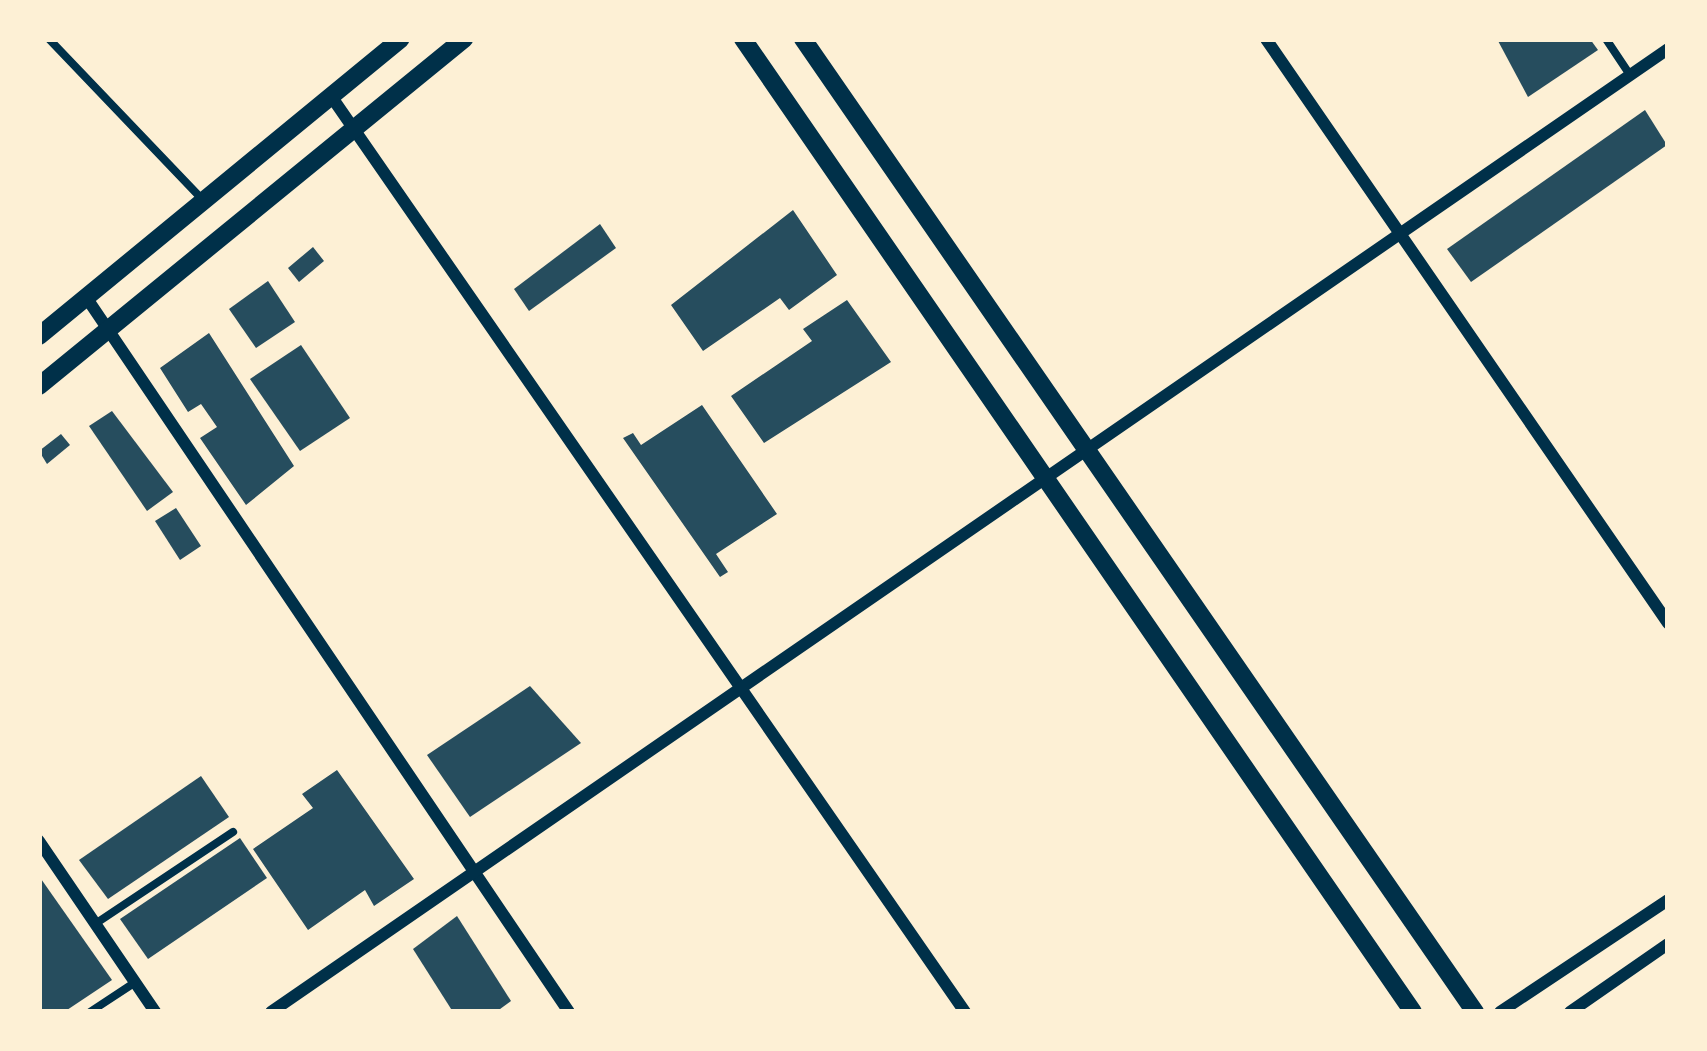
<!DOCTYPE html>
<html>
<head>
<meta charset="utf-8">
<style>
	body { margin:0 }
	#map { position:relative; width:1707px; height:1051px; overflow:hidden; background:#fdf0d5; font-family:"Golos Text",sans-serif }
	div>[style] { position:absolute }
	.building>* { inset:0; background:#264d5e }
	.service>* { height:8px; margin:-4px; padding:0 4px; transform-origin:4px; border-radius:4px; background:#003049 }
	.minor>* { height:12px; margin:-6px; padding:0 6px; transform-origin:6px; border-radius:6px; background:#003049 }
	.tertiary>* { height:18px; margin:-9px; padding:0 9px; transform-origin:9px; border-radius:9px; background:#003049 }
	span { translate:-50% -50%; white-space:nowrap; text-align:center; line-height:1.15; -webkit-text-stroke:10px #fdf0d5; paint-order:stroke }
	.frame { position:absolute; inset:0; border:42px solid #fdf0d5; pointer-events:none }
</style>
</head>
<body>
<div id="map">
	<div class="building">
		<div style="clip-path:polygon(1497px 39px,1590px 39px,1598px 50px,1528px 97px)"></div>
		<div style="clip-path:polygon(1645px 110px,1667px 145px,1471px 282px,1447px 249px)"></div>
		<div style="clip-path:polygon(793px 210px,837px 275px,789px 310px,780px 298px,703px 351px,671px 305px)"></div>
		<div style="clip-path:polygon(600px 224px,616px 248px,529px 311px,514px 289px)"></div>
		<div style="clip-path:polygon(313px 247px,324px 261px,299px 282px,288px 268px)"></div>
		<div style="clip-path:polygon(268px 281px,295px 322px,256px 348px,229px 309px)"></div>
		<div style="clip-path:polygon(847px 300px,891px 362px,764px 443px,731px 396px,812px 341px,803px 329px)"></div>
		<div style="clip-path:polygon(209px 333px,294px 466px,246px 505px,200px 438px,217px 427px,201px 404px,188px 412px,160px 368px)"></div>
		<div style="clip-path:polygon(301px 345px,350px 418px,300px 451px,250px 379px)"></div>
		<div style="clip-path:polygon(702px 405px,777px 514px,716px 554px,728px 572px,720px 577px,623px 438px,633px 433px,641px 445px)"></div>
		<div style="clip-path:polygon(112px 411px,173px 492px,147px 511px,89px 426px)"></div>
		<div style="clip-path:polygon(61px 434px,70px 445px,47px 464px,39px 451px)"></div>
		<div style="clip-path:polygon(176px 508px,201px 546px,180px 560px,155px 521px)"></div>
		<div style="clip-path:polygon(530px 686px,581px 743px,470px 817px,427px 755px)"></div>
		<div style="clip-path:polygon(337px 770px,414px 879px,374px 906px,365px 890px,308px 930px,253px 849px,313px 808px,302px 794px)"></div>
		<div style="clip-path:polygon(201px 776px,229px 817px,108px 899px,79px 860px)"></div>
		<div style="clip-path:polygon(240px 838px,267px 878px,148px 959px,120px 919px)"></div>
		<div style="clip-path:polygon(39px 876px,112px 980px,64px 1012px,39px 1012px)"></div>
		<div style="clip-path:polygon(457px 916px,511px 1001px,496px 1012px,453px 1012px,413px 949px)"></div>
	</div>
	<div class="service">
		<div style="left:49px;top:39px;width:221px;rotate:46.3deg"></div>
		<div style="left:1606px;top:39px;width:43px;rotate:56.3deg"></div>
		<div style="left:95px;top:924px;width:166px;rotate:-33.7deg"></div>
		<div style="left:90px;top:1012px;width:53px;rotate:-33.4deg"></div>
	</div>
	<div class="minor">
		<div style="left:1266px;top:39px;width:709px;rotate:55.46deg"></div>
		<div style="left:331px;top:96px;width:1114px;rotate:55.31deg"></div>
		<div style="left:86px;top:297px;width:863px;rotate:55.96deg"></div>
		<div style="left:39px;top:841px;width:207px;rotate:55.8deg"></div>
		<div style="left:271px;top:1012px;width:1697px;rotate:-34.58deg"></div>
		<div style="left:1500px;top:1012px;width:202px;rotate:-33.7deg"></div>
		<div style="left:1570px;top:1012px;width:119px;rotate:-34.8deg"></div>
	</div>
	<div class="tertiary">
		<div style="left:743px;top:39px;width:1181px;rotate:55.45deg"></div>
		<div style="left:803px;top:39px;width:1183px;rotate:55.37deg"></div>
		<div style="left:39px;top:336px;width:468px;rotate:-39.4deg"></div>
		<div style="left:39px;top:386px;width:549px;rotate:-39.23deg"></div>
	</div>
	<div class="frame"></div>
</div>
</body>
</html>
